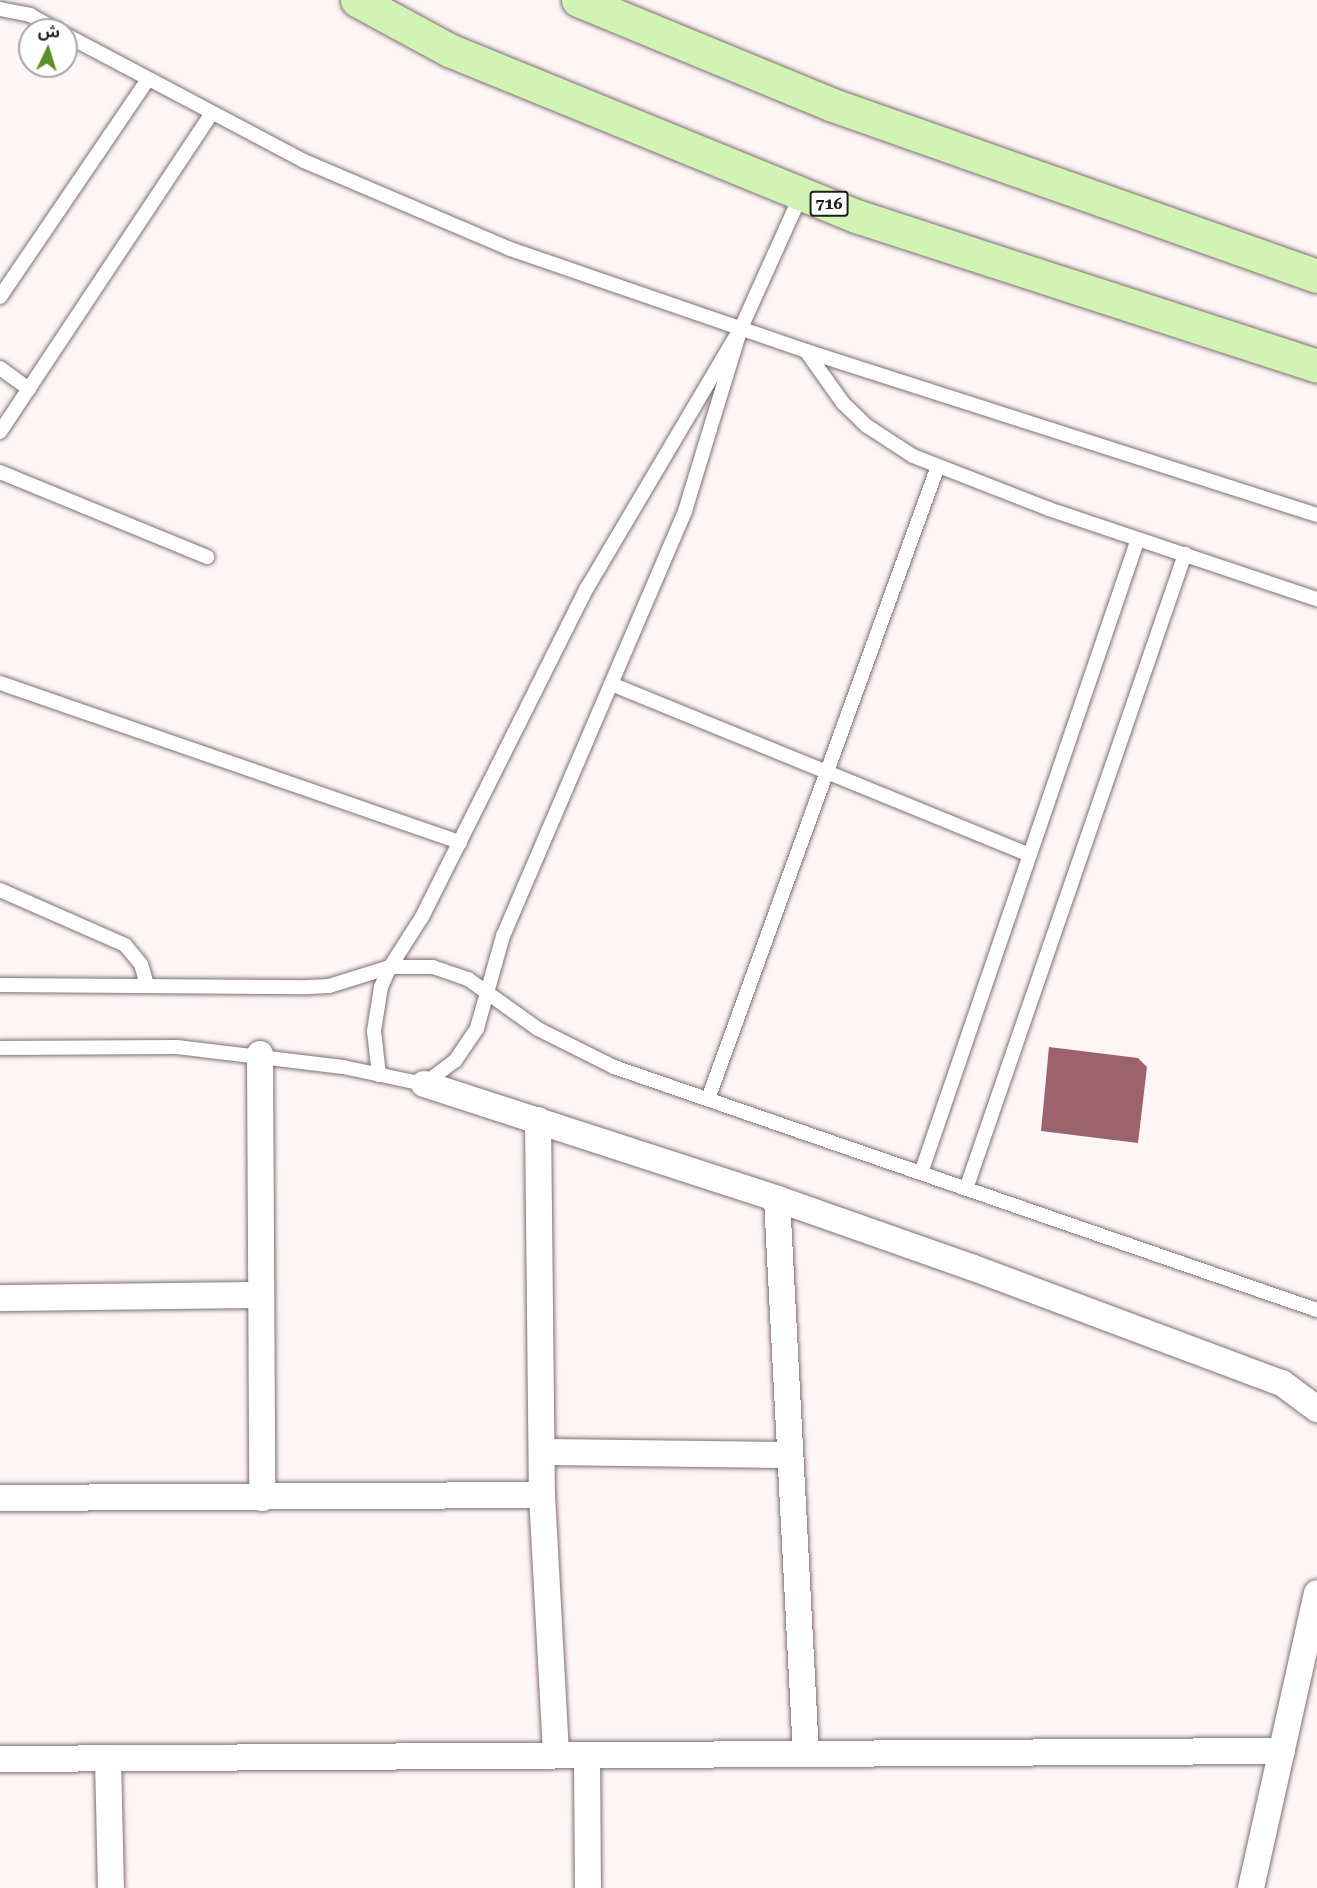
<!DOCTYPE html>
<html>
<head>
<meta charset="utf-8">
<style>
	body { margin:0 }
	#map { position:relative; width:1317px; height:1888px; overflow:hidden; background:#fdf5f6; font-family:"Roboto Serif","Noto Sans Arabic",serif }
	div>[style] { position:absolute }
	.building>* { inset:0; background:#9d636c }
	.roads { filter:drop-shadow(0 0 2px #816f72) drop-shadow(0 0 2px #816f72) }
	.service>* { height:14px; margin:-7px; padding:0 7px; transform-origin:7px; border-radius:7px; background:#fff }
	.minor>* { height:26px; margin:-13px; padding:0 13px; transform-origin:13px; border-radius:13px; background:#fff }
	.primary>* { height:33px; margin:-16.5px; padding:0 16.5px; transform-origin:16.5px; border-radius:16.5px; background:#d1f3b4 }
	span { translate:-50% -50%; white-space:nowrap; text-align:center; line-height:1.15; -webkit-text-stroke:4.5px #fff; paint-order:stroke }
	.shield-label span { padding:2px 4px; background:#fff; border:2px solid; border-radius:4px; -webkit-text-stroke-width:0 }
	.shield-label { font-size:16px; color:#241d1e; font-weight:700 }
	.north { position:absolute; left:18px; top:18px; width:60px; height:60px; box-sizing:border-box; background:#fff; border:2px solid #a7a5a5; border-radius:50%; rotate:4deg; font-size:16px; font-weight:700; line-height:24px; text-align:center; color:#241d1e }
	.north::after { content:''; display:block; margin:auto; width:21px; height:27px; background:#5c8f27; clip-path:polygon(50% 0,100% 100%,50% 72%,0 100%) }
</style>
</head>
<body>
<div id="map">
	<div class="building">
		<div style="clip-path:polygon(1049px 1047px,1138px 1058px,1147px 1067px,1138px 1143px,1041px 1131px)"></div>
	</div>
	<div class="roads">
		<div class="service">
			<div style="left:0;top:9px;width:31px;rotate:11deg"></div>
			<div style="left:30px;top:15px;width:31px;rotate:29deg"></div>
			<div style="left:66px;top:35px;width:269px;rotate:27.9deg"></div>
			<div style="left:304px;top:161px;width:224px;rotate:23.1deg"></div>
			<div style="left:510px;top:249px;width:313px;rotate:19deg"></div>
			<div style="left:806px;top:351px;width:537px;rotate:17.79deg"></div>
			<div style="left:0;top:297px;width:261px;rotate:-55.8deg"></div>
			<div style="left:806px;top:351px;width:64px;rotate:54.6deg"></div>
			<div style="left:843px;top:403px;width:33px;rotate:44deg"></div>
			<div style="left:867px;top:426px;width:55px;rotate:33.1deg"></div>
			<div style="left:913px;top:456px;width:146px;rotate:21.3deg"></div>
			<div style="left:1049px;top:509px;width:283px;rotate:18.6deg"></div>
			<div style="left:0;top:368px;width:36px;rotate:36deg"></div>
			<div style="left:0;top:432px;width:381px;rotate:-56.4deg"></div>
			<div style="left:0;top:472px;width:224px;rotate:22.3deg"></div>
			<div style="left:0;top:683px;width:487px;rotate:19.1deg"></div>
			<div style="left:611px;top:684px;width:452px;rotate:22.2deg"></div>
			<div style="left:0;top:890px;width:137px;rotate:23.7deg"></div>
			<div style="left:125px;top:945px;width:25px;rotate:50deg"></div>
			<div style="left:141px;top:964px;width:22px;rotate:74deg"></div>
			<div style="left:0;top:985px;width:308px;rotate:0.4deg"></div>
			<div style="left:308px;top:987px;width:21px;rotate:-3deg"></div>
			<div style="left:329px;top:986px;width:64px;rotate:-17.3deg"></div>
			<div style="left:390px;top:967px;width:43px"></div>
			<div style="left:433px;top:967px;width:37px;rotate:19deg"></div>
			<div style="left:468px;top:979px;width:86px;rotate:35.5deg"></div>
			<div style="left:538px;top:1029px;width:85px;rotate:26.6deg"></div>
			<div style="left:614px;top:1067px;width:744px;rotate:19.07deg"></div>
			<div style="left:0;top:1048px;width:177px;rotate:-0.3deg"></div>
			<div style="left:177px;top:1047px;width:167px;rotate:6.9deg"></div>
			<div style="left:343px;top:1067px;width:83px;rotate:11.9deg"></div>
			<div style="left:424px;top:1084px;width:39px;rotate:-37deg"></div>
			<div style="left:455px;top:1061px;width:40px;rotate:-56deg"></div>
			<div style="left:477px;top:1028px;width:96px;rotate:-74.2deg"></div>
			<div style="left:503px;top:936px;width:462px;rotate:-66.8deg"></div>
			<div style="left:685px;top:511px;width:191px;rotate:-73deg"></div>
			<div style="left:379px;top:1075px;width:44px;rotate:-96.5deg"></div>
			<div style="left:374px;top:1031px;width:45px;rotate:-81deg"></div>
			<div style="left:381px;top:987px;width:22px;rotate:-66deg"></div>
			<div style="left:390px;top:967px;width:59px;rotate:-57.4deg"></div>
			<div style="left:422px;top:917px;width:368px;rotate:-63.4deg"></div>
			<div style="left:587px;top:588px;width:302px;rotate:-59.4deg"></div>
			<div style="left:741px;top:328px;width:148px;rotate:-65.7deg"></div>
			<div style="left:708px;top:1099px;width:673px;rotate:-70.03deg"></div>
			<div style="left:921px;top:1173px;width:670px;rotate:-71.11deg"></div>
			<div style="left:966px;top:1189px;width:672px;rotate:-70.97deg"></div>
		</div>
		<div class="minor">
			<div style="left:260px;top:1054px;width:444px;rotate:89.7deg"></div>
			<div style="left:424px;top:1084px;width:372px;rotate:18deg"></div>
			<div style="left:778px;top:1199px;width:205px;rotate:19.4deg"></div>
			<div style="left:971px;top:1267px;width:332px;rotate:20.5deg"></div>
			<div style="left:1282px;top:1383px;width:44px;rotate:36.6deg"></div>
			<div style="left:538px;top:1120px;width:375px;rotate:89.4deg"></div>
			<div style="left:542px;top:1495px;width:260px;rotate:86.9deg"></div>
			<div style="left:777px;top:1199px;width:556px;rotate:87.01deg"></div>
			<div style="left:0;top:1298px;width:261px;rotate:-0.7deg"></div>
			<div style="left:542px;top:1452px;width:248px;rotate:0.7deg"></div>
			<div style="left:0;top:1498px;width:542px;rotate:-0.32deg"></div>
			<div style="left:587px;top:1755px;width:133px;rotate:89.6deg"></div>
			<div style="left:108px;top:1758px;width:130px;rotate:88.7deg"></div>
			<div style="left:0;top:1759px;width:1282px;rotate:-0.36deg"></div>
			<div style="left:1251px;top:1888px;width:302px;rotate:-77.4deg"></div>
		</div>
		<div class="primary">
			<div style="left:357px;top:0;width:105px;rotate:28.5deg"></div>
			<div style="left:449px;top:50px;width:440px;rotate:22.2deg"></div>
			<div style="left:856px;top:216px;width:485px;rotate:18deg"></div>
			<div style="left:578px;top:0;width:273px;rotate:22.4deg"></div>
			<div style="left:830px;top:104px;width:516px;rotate:19.45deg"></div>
		</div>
	</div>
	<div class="shield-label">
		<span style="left:829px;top:204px">716</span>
	</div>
	<div class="north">ش</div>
</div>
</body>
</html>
